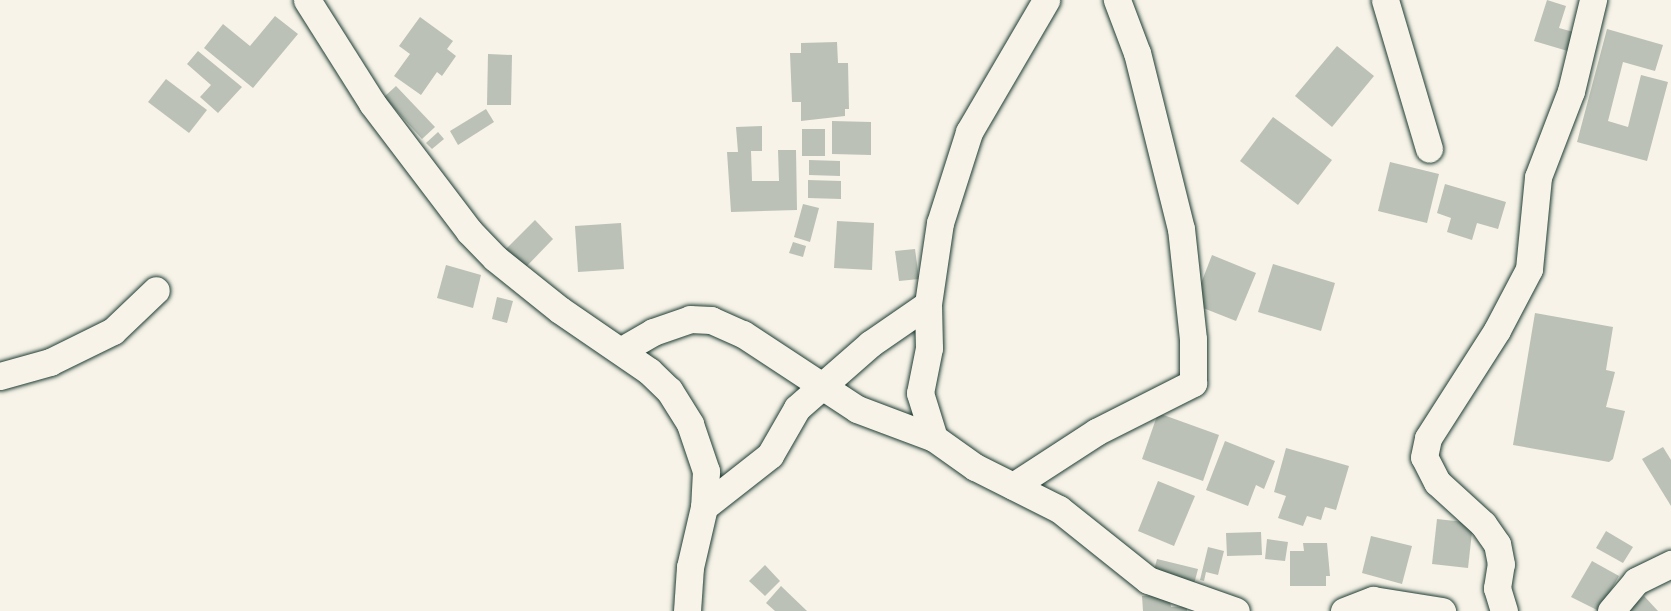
<!DOCTYPE html>
<html>
<head>
<meta charset="utf-8">
<style>
	body { margin:0 }
	#map { position:relative; width:1671px; height:611px; overflow:hidden; background:#f7f3e8; font-family:Mynerve,sans-serif }
	div>[style] { position:absolute }
	.building>* { inset:0; background:#bbc1b6 }
	.roads { filter:drop-shadow(0 0 2px #1f3d34) drop-shadow(0 0 2px #1f3d34) }
	.minor>* { height:27px; margin:-13.5px; padding:0 13.5px; transform-origin:13.5px; border-radius:13.5px; background:#f7f3e8 }
	span { translate:-50% -50%; white-space:nowrap; text-align:center; line-height:1.15; -webkit-text-stroke:4.5px #f7f3e8; paint-order:stroke }
</style>
</head>
<body>
<div id="map">
	<div class="building">
		<div style="clip-path:polygon(1547px 0,1566px 6px,1559px 28px,1577px 33px,1571px 52px,1534px 41px)"></div>
		<div style="clip-path:polygon(275px 16px,298px 34px,253px 88px,204px 48px,223px 24px,250px 46px)"></div>
		<div style="clip-path:polygon(420px 17px,453px 41px,447px 49px,456px 56px,442px 76px,437px 72px,421px 95px,394px 76px,410px 54px,399px 46px)"></div>
		<div style="clip-path:polygon(1607px 29px,1663px 45px,1655px 71px,1623px 62px,1608px 121px,1628px 127px,1641px 75px,1668px 82px,1647px 161px,1577px 142px)"></div>
		<div style="clip-path:polygon(837px 42px,838px 63px,848px 63px,849px 109px,845px 109px,845px 116px,801px 121px,801px 102px,792px 102px,790px 53px,801px 53px,801px 43px)"></div>
		<div style="clip-path:polygon(1337px 46px,1374px 76px,1332px 127px,1295px 96px)"></div>
		<div style="clip-path:polygon(198px 51px,242px 87px,218px 113px,200px 97px,211px 85px,187px 64px)"></div>
		<div style="clip-path:polygon(488px 54px,512px 55px,511px 105px,487px 105px)"></div>
		<div style="clip-path:polygon(166px 79px,207px 110px,189px 133px,148px 102px)"></div>
		<div style="clip-path:polygon(396px 86px,435px 127px,422px 139px,384px 97px)"></div>
		<div style="clip-path:polygon(486px 109px,494px 122px,458px 145px,450px 131px)"></div>
		<div style="clip-path:polygon(1273px 117px,1332px 160px,1298px 205px,1240px 161px)"></div>
		<div style="clip-path:polygon(832px 121px,871px 122px,871px 155px,832px 154px)"></div>
		<div style="clip-path:polygon(762px 126px,762px 151px,751px 151px,752px 181px,779px 181px,778px 150px,796px 150px,797px 210px,731px 212px,727px 152px,738px 152px,736px 127px)"></div>
		<div style="clip-path:polygon(802px 129px,825px 129px,825px 156px,802px 156px)"></div>
		<div style="clip-path:polygon(438px 132px,444px 139px,432px 149px,426px 143px)"></div>
		<div style="clip-path:polygon(809px 160px,840px 161px,840px 176px,809px 175px)"></div>
		<div style="clip-path:polygon(1390px 162px,1439px 174px,1427px 223px,1378px 211px)"></div>
		<div style="clip-path:polygon(808px 180px,841px 181px,841px 199px,808px 198px)"></div>
		<div style="clip-path:polygon(1445px 184px,1506px 202px,1498px 229px,1477px 223px,1472px 240px,1447px 232px,1451px 218px,1437px 213px)"></div>
		<div style="clip-path:polygon(803px 204px,819px 208px,810px 242px,794px 237px)"></div>
		<div style="clip-path:polygon(535px 220px,553px 239px,524px 269px,505px 250px)"></div>
		<div style="clip-path:polygon(837px 221px,874px 223px,872px 270px,834px 268px)"></div>
		<div style="clip-path:polygon(621px 223px,624px 269px,578px 272px,575px 226px)"></div>
		<div style="clip-path:polygon(793px 242px,806px 246px,803px 257px,789px 253px)"></div>
		<div style="clip-path:polygon(915px 249px,919px 279px,899px 281px,895px 251px)"></div>
		<div style="clip-path:polygon(1212px 255px,1256px 273px,1236px 321px,1193px 304px)"></div>
		<div style="clip-path:polygon(1273px 264px,1335px 283px,1321px 331px,1258px 312px)"></div>
		<div style="clip-path:polygon(446px 265px,481px 275px,473px 308px,437px 298px)"></div>
		<div style="clip-path:polygon(497px 297px,513px 301px,507px 323px,492px 319px)"></div>
		<div style="clip-path:polygon(1535px 313px,1613px 327px,1606px 370px,1615px 372px,1606px 407px,1625px 411px,1613px 459px,1609px 462px,1513px 445px)"></div>
		<div style="clip-path:polygon(1158px 413px,1219px 435px,1203px 481px,1142px 459px)"></div>
		<div style="clip-path:polygon(1225px 441px,1275px 461px,1264px 489px,1256px 485px,1248px 506px,1206px 490px)"></div>
		<div style="clip-path:polygon(1663px 447px,1671px 460px,1671px 506px,1642px 459px)"></div>
		<div style="clip-path:polygon(1286px 448px,1349px 466px,1336px 510px,1325px 507px,1321px 520px,1307px 516px,1303px 526px,1278px 518px,1286px 496px,1274px 492px)"></div>
		<div style="clip-path:polygon(1158px 481px,1195px 496px,1174px 546px,1138px 531px)"></div>
		<div style="clip-path:polygon(1437px 519px,1473px 523px,1468px 568px,1432px 564px)"></div>
		<div style="clip-path:polygon(1606px 531px,1633px 547px,1623px 563px,1596px 548px)"></div>
		<div style="clip-path:polygon(1261px 532px,1262px 555px,1227px 556px,1226px 533px)"></div>
		<div style="clip-path:polygon(1371px 536px,1412px 546px,1402px 584px,1362px 573px)"></div>
		<div style="clip-path:polygon(1267px 539px,1288px 542px,1285px 561px,1265px 559px)"></div>
		<div style="clip-path:polygon(1303px 543px,1327px 543px,1330px 576px,1326px 576px,1326px 586px,1290px 586px,1290px 551px,1304px 551px)"></div>
		<div style="clip-path:polygon(1208px 547px,1224px 551px,1218px 575px,1206px 572px,1204px 581px,1200px 580px)"></div>
		<div style="clip-path:polygon(1157px 559px,1198px 569px,1193px 588px,1152px 578px)"></div>
		<div style="clip-path:polygon(1592px 561px,1619px 576px,1599px 611px,1571px 597px)"></div>
		<div style="clip-path:polygon(765px 565px,780px 581px,765px 596px,749px 581px)"></div>
		<div style="clip-path:polygon(781px 586px,807px 611px,775px 611px,766px 603px)"></div>
		<div style="clip-path:polygon(1169px 594px,1171px 607px,1187px 606px,1187px 611px,1143px 611px,1142px 596px)"></div>
		<div style="clip-path:polygon(1644px 596px,1658px 611px,1628px 611px)"></div>
	</div>
	<div class="roads">
		<div class="minor">
			<div style="left:307px;top:0;width:122px;rotate:57.7deg"></div>
			<div style="left:372px;top:103px;width:161px;rotate:52.8deg"></div>
			<div style="left:469px;top:231px;width:37px;rotate:46deg"></div>
			<div style="left:495px;top:258px;width:83px;rotate:38.7deg"></div>
			<div style="left:560px;top:310px;width:108px;rotate:34.4deg"></div>
			<div style="left:649px;top:371px;width:28px;rotate:44deg"></div>
			<div style="left:669px;top:390px;width:40px;rotate:58deg"></div>
			<div style="left:690px;top:424px;width:50px;rotate:71.2deg"></div>
			<div style="left:706px;top:471px;width:36px;rotate:93deg"></div>
			<div style="left:704px;top:507px;width:62px;rotate:103.1deg"></div>
			<div style="left:690px;top:567px;width:44px;rotate:93.9deg"></div>
			<div style="left:1385px;top:0;width:155px;rotate:73.5deg"></div>
			<div style="left:622px;top:350px;width:36px;rotate:-30deg"></div>
			<div style="left:653px;top:332px;width:39px;rotate:-19deg"></div>
			<div style="left:690px;top:319px;width:21px;rotate:3deg"></div>
			<div style="left:711px;top:320px;width:35px;rotate:24deg"></div>
			<div style="left:743px;top:334px;width:136px;rotate:33.3deg"></div>
			<div style="left:857px;top:409px;width:82px;rotate:20.6deg"></div>
			<div style="left:934px;top:438px;width:50px;rotate:35.3deg"></div>
			<div style="left:975px;top:467px;width:94px;rotate:26.6deg"></div>
			<div style="left:1059px;top:509px;width:114px;rotate:38.6deg"></div>
			<div style="left:1148px;top:580px;width:93px;rotate:19.4deg"></div>
			<div style="left:0;top:376px;width:52px;rotate:-15.6deg"></div>
			<div style="left:50px;top:362px;width:70px;rotate:-26.2deg"></div>
			<div style="left:113px;top:331px;width:59px;rotate:-43.6deg"></div>
			<div style="left:934px;top:438px;width:47px;rotate:-107.3deg"></div>
			<div style="left:920px;top:393px;width:46px;rotate:-78.7deg"></div>
			<div style="left:929px;top:348px;width:44px;rotate:-91.3deg"></div>
			<div style="left:928px;top:304px;width:82px;rotate:-81.6deg"></div>
			<div style="left:940px;top:223px;width:96px;rotate:-72.3deg"></div>
			<div style="left:969px;top:132px;width:153px;rotate:-59.7deg"></div>
			<div style="left:1013px;top:486px;width:99px;rotate:-33deg"></div>
			<div style="left:1096px;top:432px;width:109px;rotate:-26.8deg"></div>
			<div style="left:1193px;top:383px;width:44px;rotate:-90deg"></div>
			<div style="left:1193px;top:339px;width:111px;rotate:-96.2deg"></div>
			<div style="left:1181px;top:229px;width:181px;rotate:-104deg"></div>
			<div style="left:1137px;top:53px;width:57px;rotate:-110.7deg"></div>
			<div style="left:704px;top:507px;width:84px;rotate:-38.2deg"></div>
			<div style="left:770px;top:455px;width:54px;rotate:-60.1deg"></div>
			<div style="left:797px;top:408px;width:97px;rotate:-41.2deg"></div>
			<div style="left:870px;top:344px;width:70px;rotate:-34.6deg"></div>
			<div style="left:1344px;top:611px;width:31px;rotate:-21deg"></div>
			<div style="left:1373px;top:600px;width:70px;rotate:9.1deg"></div>
			<div style="left:1504px;top:611px;width:24px;rotate:-107deg"></div>
			<div style="left:1497px;top:588px;width:24px;rotate:-81deg"></div>
			<div style="left:1501px;top:564px;width:20px;rotate:-101deg"></div>
			<div style="left:1497px;top:544px;width:24px;rotate:-125deg"></div>
			<div style="left:1483px;top:524px;width:62px;rotate:-137.6deg"></div>
			<div style="left:1437px;top:482px;width:28px;rotate:-117deg"></div>
			<div style="left:1424px;top:457px;width:19px;rotate:-78deg"></div>
			<div style="left:1428px;top:438px;width:128px;rotate:-57.4deg"></div>
			<div style="left:1497px;top:330px;width:69px;rotate:-62.3deg"></div>
			<div style="left:1529px;top:269px;width:92px;rotate:-84.4deg"></div>
			<div style="left:1538px;top:177px;width:92px;rotate:-69deg"></div>
			<div style="left:1571px;top:91px;width:94px;rotate:-76.4deg"></div>
			<div style="left:1611px;top:611px;width:39px;rotate:-50deg"></div>
			<div style="left:1636px;top:581px;width:39px;rotate:-26deg"></div>
		</div>
	</div>
</div>
</body>
</html>
